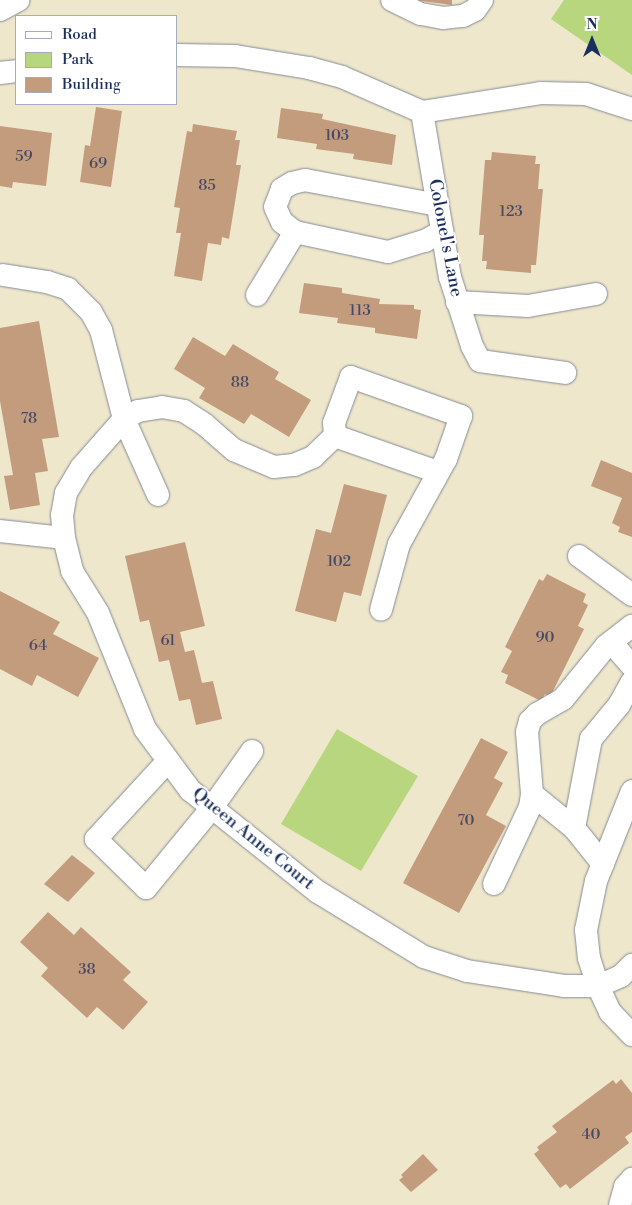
<!DOCTYPE html>
<html>
<head>
<meta charset="utf-8">
<style>
	body { margin:0 }
	#map { position:relative; width:632px; height:1205px; overflow:hidden; background:#efe7cc; font-family:"Libre Bodoni",serif }
	div>[style] { position:absolute }
	.green>* { inset:0; background:#b7d67d }
	.building>* { inset:0; background:#c39c7e }
	.roads { filter:drop-shadow(0 0 1px #858b95) drop-shadow(0 0 1px #858b95) }
	.minor>* { height:22px; margin:-11px; padding:0 11px; transform-origin:11px; border-radius:11px; background:#fff }
	span { translate:-50% -50%; white-space:nowrap; text-align:center; line-height:1.15; -webkit-text-stroke:4px #fff; paint-order:stroke }
	.number-label { font-size:15px; color:#454a66 }
	.number-label span { -webkit-text-stroke-width:0 }
	.street-label { font-size:18px; color:#1b2f5e }
	.legend { position:absolute; left:15px; top:15px; width:162px; height:90px; box-sizing:border-box; background:#fff; border:1px solid #a4acbf; margin:0; padding:6px 9px; list-style:none; font-size:15px; color:#1b2f5e }
	.legend li { display:flex; align-items:center; gap:10px; height:25px }
	.legend b { width:25px; border:1px solid #a4acbf }
	.north { position:absolute; left:567px; top:15px; width:50px; height:50px; -webkit-text-stroke:4px #fff; paint-order:stroke; rotate:0deg; font-size:14px; font-weight:700; line-height:20px; text-align:center; color:#1b2f5e }
	.north::after { content:''; display:block; margin:auto; width:18px; height:22px; background:#1b2f5e; clip-path:polygon(50% 0,100% 100%,50% 72%,0 100%) }
</style>
</head>
<body>
<div id="map">
	<div class="green">
		<div style="clip-path:polygon(564px 0,632px 0,632px 75px,551px 19px)"></div>
		<div style="clip-path:polygon(337px 729px,418px 776px,361px 871px,281px 824px)"></div>
	</div>
	<div class="building">
		<div style="clip-path:polygon(414px 0,452px 0,452px 5px)"></div>
		<div style="clip-path:polygon(96px 107px,122px 111px,111px 187px,80px 182px,85px 145px,90px 146px)"></div>
		<div style="clip-path:polygon(281px 108px,323px 114px,322px 119px,396px 135px,392px 165px,353px 159px,354px 154px,316px 149px,317px 144px,277px 138px)"></div>
		<div style="clip-path:polygon(193px 124px,237px 131px,235px 140px,240px 140px,236px 165px,241px 165px,229px 239px,222px 237px,221px 245px,208px 243px,202px 281px,174px 276px,181px 233px,176px 233px,180px 208px,174px 207px,187px 131px,192px 132px)"></div>
		<div style="clip-path:polygon(0 126px,52px 133px,46px 186px,13px 182px,12px 188px,0 186px)"></div>
		<div style="clip-path:polygon(492px 152px,536px 156px,535px 164px,540px 164px,538px 189px,543px 189px,536px 265px,531px 265px,531px 273px,486px 269px,487px 261px,482px 261px,484px 235px,479px 235px,485px 160px,491px 160px)"></div>
		<div style="clip-path:polygon(304px 283px,342px 288px,342px 293px,380px 299px,379px 304px,414px 305px,414px 309px,421px 310px,417px 339px,375px 333px,375px 328px,337px 323px,338px 318px,299px 313px)"></div>
		<div style="clip-path:polygon(39px 321px,59px 437px,42px 439px,48px 471px,35px 473px,40px 505px,10px 510px,4px 476px,13px 475px,0 401px,0 328px)"></div>
		<div style="clip-path:polygon(193px 337px,225px 356px,233px 344px,279px 372px,275px 379px,311px 400px,289px 437px,251px 414px,244px 424px,199px 398px,205px 388px,174px 369px)"></div>
		<div style="clip-path:polygon(601px 460px,632px 473px,632px 537px,618px 532px,620px 527px,612px 523px,622px 498px,591px 486px)"></div>
		<div style="clip-path:polygon(344px 484px,387px 495px,361px 596px,344px 592px,336px 622px,295px 611px,316px 529px,331px 533px)"></div>
		<div style="clip-path:polygon(185px 542px,205px 626px,180px 632px,185px 652px,194px 650px,202px 683px,213px 681px,222px 719px,196px 725px,190px 699px,179px 701px,169px 660px,159px 662px,149px 620px,140px 622px,125px 556px)"></div>
		<div style="clip-path:polygon(547px 574px,586px 594px,583px 602px,588px 605px,578px 626px,584px 629px,550px 697px,545px 694px,541px 701px,505px 683px,508px 675px,501px 672px,512px 651px,505px 647px,539px 579px,543px 581px)"></div>
		<div style="clip-path:polygon(0 591px,60px 622px,53px 634px,99px 658px,78px 697px,37px 675px,32px 686px,0 669px)"></div>
		<div style="clip-path:polygon(481px 738px,508px 752px,494px 778px,503px 783px,486px 815px,506px 826px,459px 913px,403px 883px)"></div>
		<div style="clip-path:polygon(72px 855px,95px 873px,68px 902px,44px 884px)"></div>
		<div style="clip-path:polygon(48px 912px,74px 935px,81px 927px,131px 972px,123px 980px,148px 1002px,123px 1030px,97px 1007px,87px 1018px,41px 976px,48px 968px,20px 942px)"></div>
		<div style="clip-path:polygon(621px 1079px,632px 1093px,632px 1132px,625px 1137px,629px 1143px,570px 1189px,566px 1184px,560px 1188px,534px 1154px,539px 1150px,537px 1147px,557px 1132px,552px 1126px,613px 1080px,616px 1084px)"></div>
		<div style="clip-path:polygon(423px 1154px,438px 1170px,411px 1192px,399px 1180px,403px 1177px,401px 1175px)"></div>
	</div>
	<div class="roads">
		<div class="minor">
			<div style="left:392px;top:0;width:32px;rotate:26deg"></div>
			<div style="left:421px;top:14px;width:22px;rotate:10deg"></div>
			<div style="left:443px;top:18px;width:20px;rotate:-6deg"></div>
			<div style="left:463px;top:16px;width:13px;rotate:-27deg"></div>
			<div style="left:475px;top:10px;width:12px;rotate:-55deg"></div>
			<div style="left:0;top:10px;width:21px;rotate:-28deg"></div>
			<div style="left:176px;top:55px;width:59px;rotate:1deg"></div>
			<div style="left:235px;top:56px;width:75px;rotate:9.2deg"></div>
			<div style="left:309px;top:68px;width:34px;rotate:15deg"></div>
			<div style="left:342px;top:77px;width:87px;rotate:23.6deg"></div>
			<div style="left:422px;top:112px;width:120px;rotate:-9.1deg"></div>
			<div style="left:540px;top:93px;width:46px;rotate:1.2deg"></div>
			<div style="left:586px;top:94px;width:48px;rotate:18.1deg"></div>
			<div style="left:0;top:73px;width:16px;rotate:-7deg"></div>
			<div style="left:422px;top:112px;width:167px;rotate:80.4deg"></div>
			<div style="left:450px;top:277px;width:72px;rotate:72.3deg"></div>
			<div style="left:472px;top:346px;width:17px;rotate:62deg"></div>
			<div style="left:480px;top:361px;width:86px;rotate:8deg"></div>
			<div style="left:438px;top:205px;width:135px;rotate:-169.4deg"></div>
			<div style="left:305px;top:180px;width:13px;rotate:167deg"></div>
			<div style="left:292px;top:183px;width:12px;rotate:149deg"></div>
			<div style="left:282px;top:189px;width:19px;rotate:111deg"></div>
			<div style="left:275px;top:207px;width:17px;rotate:65deg"></div>
			<div style="left:282px;top:222px;width:16px;rotate:38deg"></div>
			<div style="left:295px;top:232px;width:95px;rotate:12.1deg"></div>
			<div style="left:388px;top:252px;width:39px;rotate:-17deg"></div>
			<div style="left:425px;top:241px;width:20px;rotate:-30deg"></div>
			<div style="left:3px;top:275px;width:45px;rotate:9deg"></div>
			<div style="left:47px;top:282px;width:22px;rotate:18deg"></div>
			<div style="left:68px;top:289px;width:33px;rotate:45deg"></div>
			<div style="left:91px;top:312px;width:21px;rotate:61deg"></div>
			<div style="left:101px;top:330px;width:92px;rotate:75.5deg"></div>
			<div style="left:124px;top:419px;width:16px;rotate:-30deg"></div>
			<div style="left:138px;top:411px;width:24px;rotate:-9deg"></div>
			<div style="left:162px;top:407px;width:22px;rotate:10deg"></div>
			<div style="left:184px;top:411px;width:24px;rotate:33deg"></div>
			<div style="left:204px;top:424px;width:40px;rotate:41deg"></div>
			<div style="left:234px;top:450px;width:43px;rotate:23deg"></div>
			<div style="left:274px;top:467px;width:20px;rotate:-6deg"></div>
			<div style="left:294px;top:465px;width:21px;rotate:-23deg"></div>
			<div style="left:313px;top:457px;width:30px;rotate:-44deg"></div>
			<div style="left:257px;top:295px;width:74px;rotate:-58.9deg"></div>
			<div style="left:457px;top:302px;width:71px;rotate:3.2deg"></div>
			<div style="left:528px;top:306px;width:69px;rotate:-10deg"></div>
			<div style="left:335px;top:436px;width:13px;rotate:-94deg"></div>
			<div style="left:334px;top:423px;width:49px;rotate:-69.7deg"></div>
			<div style="left:351px;top:377px;width:117px;rotate:19.5deg"></div>
			<div style="left:461px;top:416px;width:46px;rotate:109.2deg"></div>
			<div style="left:446px;top:459px;width:97px;rotate:118.9deg"></div>
			<div style="left:399px;top:544px;width:68px;rotate:105.3deg"></div>
			<div style="left:335px;top:436px;width:109px;rotate:19.3deg"></div>
			<div style="left:158px;top:495px;width:83px;rotate:-114.1deg"></div>
			<div style="left:124px;top:419px;width:65px;rotate:131.3deg"></div>
			<div style="left:81px;top:468px;width:29px;rotate:121deg"></div>
			<div style="left:66px;top:493px;width:22px;rotate:100deg"></div>
			<div style="left:62px;top:515px;width:23px;rotate:85deg"></div>
			<div style="left:64px;top:538px;width:34px;rotate:76deg"></div>
			<div style="left:72px;top:571px;width:49px;rotate:58.2deg"></div>
			<div style="left:98px;top:613px;width:125px;rotate:67.9deg"></div>
			<div style="left:145px;top:729px;width:76px;rotate:53.6deg"></div>
			<div style="left:190px;top:790px;width:164px;rotate:38.6deg"></div>
			<div style="left:318px;top:892px;width:124px;rotate:31.5deg"></div>
			<div style="left:424px;top:957px;width:45px;rotate:18deg"></div>
			<div style="left:467px;top:971px;width:98px;rotate:8.8deg"></div>
			<div style="left:564px;top:986px;width:34px"></div>
			<div style="left:598px;top:986px;width:25px;rotate:-23deg"></div>
			<div style="left:621px;top:976px;width:16px;rotate:-45deg"></div>
			<div style="left:0;top:531px;width:64px;rotate:6.2deg"></div>
			<div style="left:579px;top:556px;width:66px;rotate:36.3deg"></div>
			<div style="left:611px;top:642px;width:32px;rotate:49deg"></div>
			<div style="left:167px;top:762px;width:105px;rotate:132.7deg"></div>
			<div style="left:96px;top:839px;width:70px;rotate:44.4deg"></div>
			<div style="left:146px;top:888px;width:102px;rotate:-50.6deg"></div>
			<div style="left:211px;top:809px;width:71px;rotate:-54.7deg"></div>
			<div style="left:632px;top:791px;width:97px;rotate:111.8deg"></div>
			<div style="left:596px;top:881px;width:50px;rotate:101.5deg"></div>
			<div style="left:586px;top:930px;width:28px;rotate:84deg"></div>
			<div style="left:589px;top:958px;width:29px;rotate:72deg"></div>
			<div style="left:598px;top:986px;width:29px;rotate:65deg"></div>
			<div style="left:610px;top:1012px;width:32px;rotate:46deg"></div>
			<div style="left:574px;top:828px;width:91px;rotate:-79.2deg"></div>
			<div style="left:591px;top:739px;width:44px;rotate:-50.5deg"></div>
			<div style="left:619px;top:705px;width:26px;rotate:-61deg"></div>
			<div style="left:603px;top:864px;width:46px;rotate:-128.9deg"></div>
			<div style="left:574px;top:828px;width:54px;rotate:-141deg"></div>
			<div style="left:532px;top:794px;width:62px;rotate:-94.6deg"></div>
			<div style="left:527px;top:732px;width:11px;rotate:-75deg"></div>
			<div style="left:530px;top:721px;width:10px;rotate:-45deg"></div>
			<div style="left:537px;top:714px;width:30px;rotate:-30deg"></div>
			<div style="left:563px;top:699px;width:68px;rotate:-50.9deg"></div>
			<div style="left:606px;top:646px;width:33px;rotate:-38deg"></div>
			<div style="left:494px;top:884px;width:85px;rotate:-64.9deg"></div>
			<div style="left:530px;top:807px;width:13px;rotate:-81deg"></div>
			<div style="left:620px;top:1205px;width:19px;rotate:-74deg"></div>
			<div style="left:625px;top:1187px;width:11px;rotate:-49deg"></div>
		</div>
	</div>
	<div class="number-label">
		<span style="left:337px;top:136px">103</span>
		<span style="left:24px;top:157px">59</span>
		<span style="left:98px;top:164px">69</span>
		<span style="left:207px;top:186px">85</span>
		<span style="left:511px;top:212px">123</span>
		<span style="left:360px;top:311px">113</span>
		<span style="left:240px;top:383px">88</span>
		<span style="left:29px;top:419px">78</span>
		<span style="left:339px;top:562px">102</span>
		<span style="left:545px;top:638px">90</span>
		<span style="left:168px;top:641px">61</span>
		<span style="left:38px;top:646px">64</span>
		<span style="left:466px;top:821px">70</span>
		<span style="left:87px;top:970px">38</span>
		<span style="left:591px;top:1135px">40</span>
	</div>
	<div class="street-label">
		<span style="left:445px;top:238px;rotate:79deg">Colonel's Lane</span>
		<span style="left:253px;top:839px;rotate:39deg">Queen Anne Court</span>
	</div>
	<ul class="legend">
	<li><b style="height:6px;background:#fff"></b>Road</li>
	<li><b style="height:14px;background:#b7d67d"></b>Park</li>
	<li><b style="height:14px;background:#c39c7e"></b>Building</li>
	</ul>
	<div class="north">N</div>
</div>
</body>
</html>
